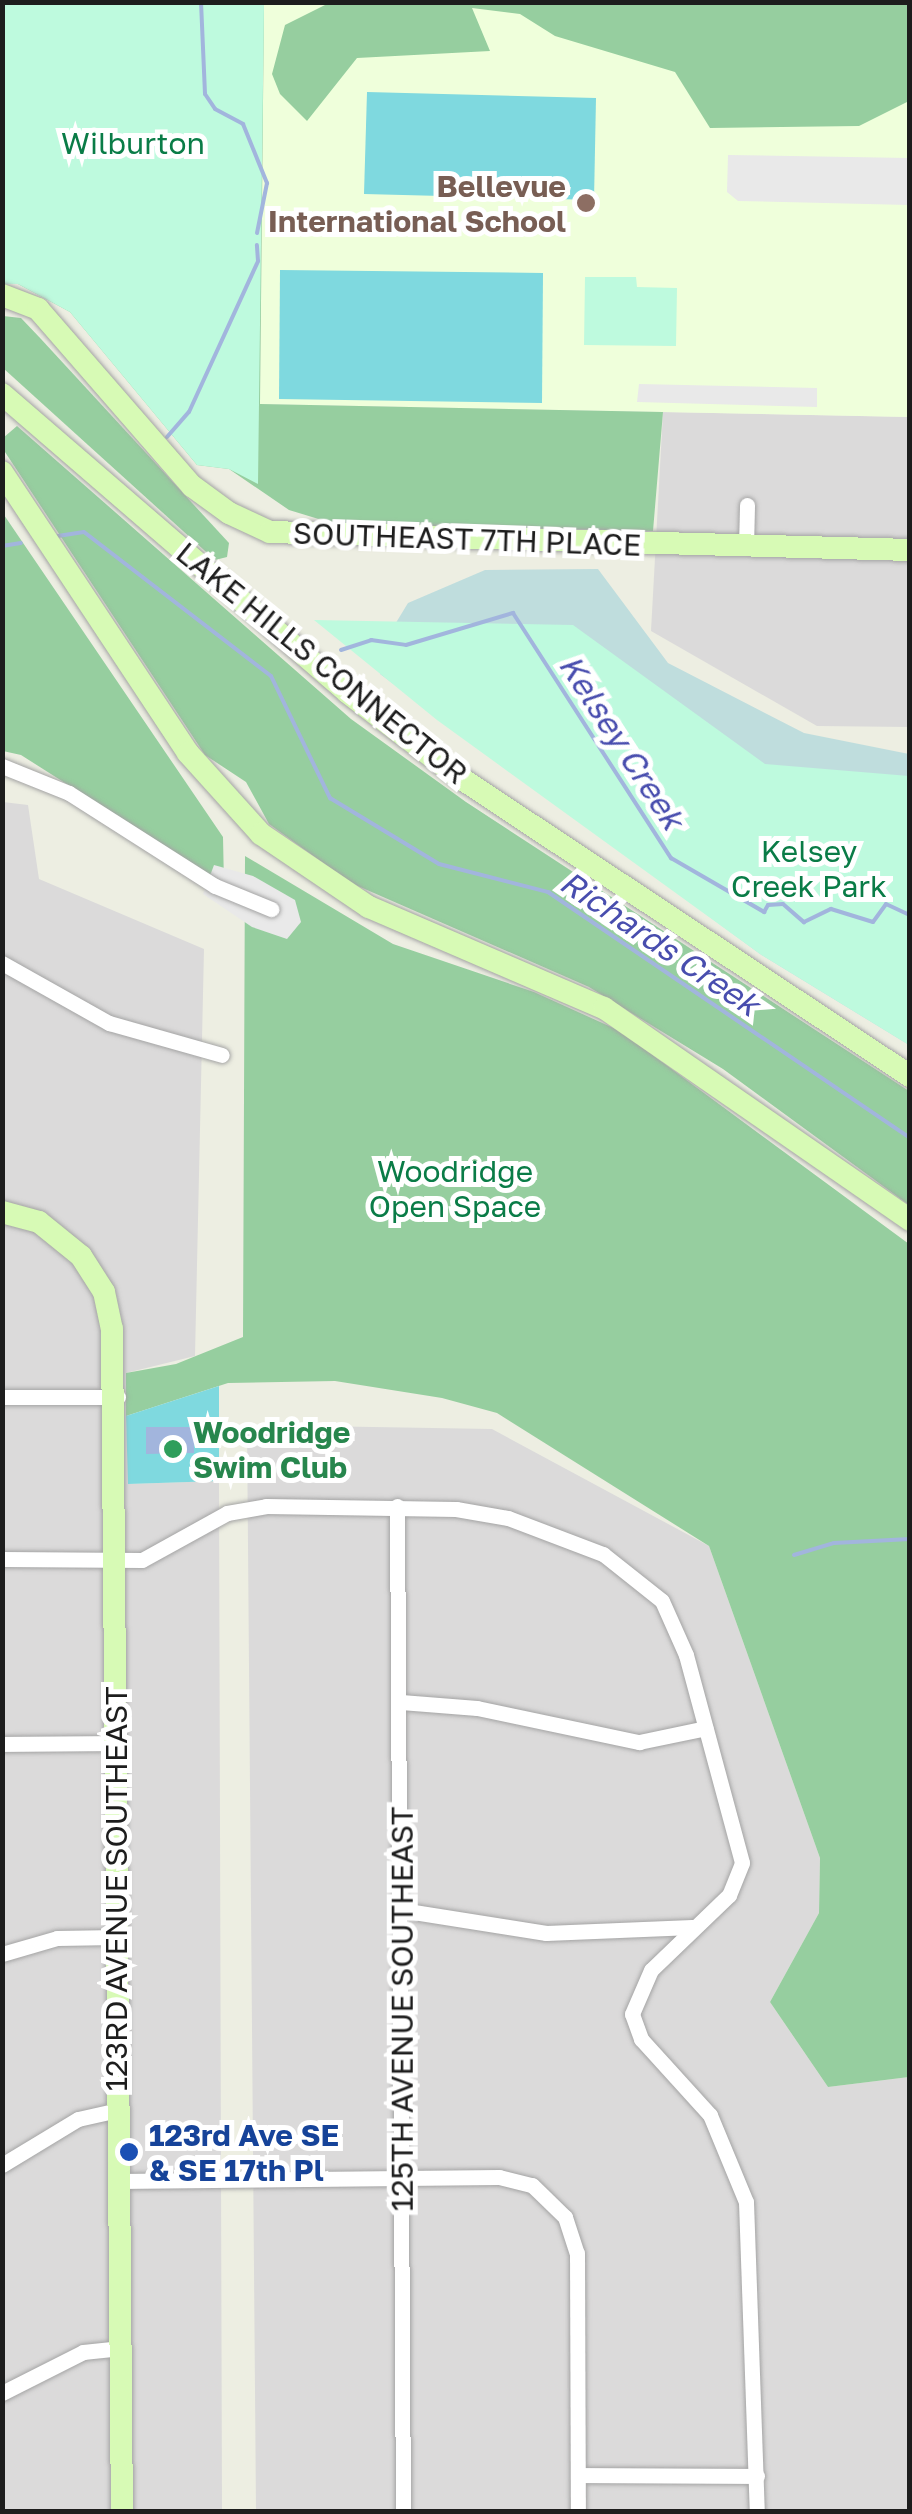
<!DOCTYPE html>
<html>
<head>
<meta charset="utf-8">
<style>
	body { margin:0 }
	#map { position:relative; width:912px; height:2514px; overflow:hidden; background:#edeee2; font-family:"Golos Text",sans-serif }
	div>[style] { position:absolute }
	.residential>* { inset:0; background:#dbdada }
	.education>* { inset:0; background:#efffdb }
	.forest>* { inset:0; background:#96ce9f }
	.wetland>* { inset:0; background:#bfdddd }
	.park>* { inset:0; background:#befade }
	.pitch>* { inset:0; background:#7fd9df }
	.parking>* { inset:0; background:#e9e9e9 }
	.water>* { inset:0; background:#a2b5dd }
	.stream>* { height:4px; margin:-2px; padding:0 2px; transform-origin:2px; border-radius:2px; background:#a2b5dd }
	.roads { filter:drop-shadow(0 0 2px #a4a4a4) drop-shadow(0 0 2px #a4a4a4) }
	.street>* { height:15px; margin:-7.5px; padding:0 7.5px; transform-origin:7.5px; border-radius:7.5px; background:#fff }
	.secondary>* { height:22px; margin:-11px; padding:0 11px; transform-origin:11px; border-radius:11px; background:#d7fab5 }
	.dots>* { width:28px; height:28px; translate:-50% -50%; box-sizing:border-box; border:5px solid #fff; border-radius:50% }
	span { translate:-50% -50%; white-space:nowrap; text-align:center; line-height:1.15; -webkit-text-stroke:10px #fff; paint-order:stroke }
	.park-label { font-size:30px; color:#0a7c47 }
	.education-label { font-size:30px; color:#785e54; font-weight:700 }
	.right { translate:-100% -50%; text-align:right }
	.street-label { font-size:30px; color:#1d1d1d }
	.leisure-label { font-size:30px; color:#27864d; font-weight:700 }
	.left { translate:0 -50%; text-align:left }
	.transit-label { font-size:30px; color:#164399; font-weight:700 }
	.water-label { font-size:32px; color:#484dae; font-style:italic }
	.frame { position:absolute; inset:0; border:5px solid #1d1d1d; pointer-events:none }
</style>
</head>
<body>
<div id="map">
	<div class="residential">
		<div style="clip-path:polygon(663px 412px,909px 417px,909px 727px,817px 726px,651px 631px)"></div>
		<div style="clip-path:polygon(3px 802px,28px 805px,39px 879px,204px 949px,195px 1356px,126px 1373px,126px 1416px,129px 1484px,219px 1481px,222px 2511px,3px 2512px)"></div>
		<div style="clip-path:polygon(247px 1425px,492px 1429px,709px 1546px,820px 1858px,819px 1913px,770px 2002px,828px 2087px,909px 2077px,909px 2511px,256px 2511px)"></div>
	</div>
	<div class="education">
		<div style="clip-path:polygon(264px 3px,909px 3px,909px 417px,260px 404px)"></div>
	</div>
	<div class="forest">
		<div style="clip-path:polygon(3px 3px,264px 3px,260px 404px,663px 412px,653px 531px,335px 524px,289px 510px,229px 469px,197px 465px,70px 312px,18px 284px,3px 284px)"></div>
		<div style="clip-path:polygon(329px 3px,909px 3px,909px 101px,859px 126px,710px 128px,675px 72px,555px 36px,520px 14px,472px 8px,490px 51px,357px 58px,307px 121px,280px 94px,272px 74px,285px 25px)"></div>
		<div style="clip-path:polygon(3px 316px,21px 318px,41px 339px,229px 543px,227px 557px,215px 560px,3px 368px)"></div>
		<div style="clip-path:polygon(17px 426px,351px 719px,466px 802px,909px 1091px,909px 1205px,723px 1069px,589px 987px,351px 883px,269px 824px,246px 782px,205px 755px,3px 449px,3px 438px)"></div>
		<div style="clip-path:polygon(2px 512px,223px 837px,224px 884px,21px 755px,3px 751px)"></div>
		<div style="clip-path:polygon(245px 856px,393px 944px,534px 992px,620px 1031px,909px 1244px,909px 2077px,828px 2087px,770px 2002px,819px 1913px,820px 1858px,709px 1546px,497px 1413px,442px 1398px,335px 1381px,228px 1383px,126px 1416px,126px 1373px,176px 1364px,243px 1337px)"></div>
	</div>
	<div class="wetland">
		<div style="clip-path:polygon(598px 569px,668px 663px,804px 733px,909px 754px,909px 1045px,760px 954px,380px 674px,383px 644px,408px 603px,485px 570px)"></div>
	</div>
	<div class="park">
		<div style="clip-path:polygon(3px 3px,264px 3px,258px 484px,229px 469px,197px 465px,70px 312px,18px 284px,3px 284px)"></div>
		<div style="clip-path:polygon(585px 277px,636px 277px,637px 287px,677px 288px,676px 346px,584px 345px)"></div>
		<div style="clip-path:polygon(314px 620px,573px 625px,765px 764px,909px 776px,909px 1045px,760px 954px,437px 720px)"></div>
	</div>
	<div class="pitch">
		<div style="clip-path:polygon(367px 92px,596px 98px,594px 200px,364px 194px)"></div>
		<div style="clip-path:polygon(280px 270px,543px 273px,542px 403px,279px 399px)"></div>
		<div style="clip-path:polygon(219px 1386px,219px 1481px,128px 1484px,126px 1416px)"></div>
	</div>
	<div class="parking">
		<div style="clip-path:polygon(728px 155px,909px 158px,909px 205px,738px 201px,727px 192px)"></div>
		<div style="clip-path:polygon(639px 384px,817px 388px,817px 407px,637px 402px)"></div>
		<div style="clip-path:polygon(214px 865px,253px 876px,295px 900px,301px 922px,287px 939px,252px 927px,203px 894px)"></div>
	</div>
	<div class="water">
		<div style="clip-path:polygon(146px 1427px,194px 1427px,194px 1453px,146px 1454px)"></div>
	</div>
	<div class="stream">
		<div style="left:201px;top:2px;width:92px;rotate:87.5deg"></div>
		<div style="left:205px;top:94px;width:18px;rotate:56deg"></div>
		<div style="left:215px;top:109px;width:32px;rotate:28deg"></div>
		<div style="left:243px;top:124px;width:64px;rotate:67.9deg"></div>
		<div style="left:267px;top:183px;width:51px;rotate:101.3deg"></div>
		<div style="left:167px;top:437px;width:33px;rotate:-49deg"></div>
		<div style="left:189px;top:412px;width:166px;rotate:-65.4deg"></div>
		<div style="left:258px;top:261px;width:16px;rotate:-94deg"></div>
		<div style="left:58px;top:536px;width:26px;rotate:-9deg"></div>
		<div style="left:84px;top:532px;width:236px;rotate:37.6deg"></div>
		<div style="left:271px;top:676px;width:136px;rotate:64.2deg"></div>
		<div style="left:330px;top:798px;width:127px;rotate:31.2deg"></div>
		<div style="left:439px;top:864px;width:113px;rotate:14.4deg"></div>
		<div style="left:548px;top:892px;width:438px;rotate:34.2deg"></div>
		<div style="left:2px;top:546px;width:19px;rotate:-9deg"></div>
		<div style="left:341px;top:650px;width:32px;rotate:-18deg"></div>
		<div style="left:371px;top:640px;width:35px;rotate:8deg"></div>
		<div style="left:406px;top:645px;width:112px;rotate:-16.7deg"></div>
		<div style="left:513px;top:613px;width:292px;rotate:57.2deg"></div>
		<div style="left:671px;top:858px;width:108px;rotate:30.1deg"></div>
		<div style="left:764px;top:912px;width:8px;rotate:-60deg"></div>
		<div style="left:768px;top:905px;width:15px;rotate:-4deg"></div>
		<div style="left:783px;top:904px;width:28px;rotate:41deg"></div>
		<div style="left:804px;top:922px;width:30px;rotate:-26deg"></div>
		<div style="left:831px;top:909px;width:44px;rotate:17.2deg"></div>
		<div style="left:873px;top:922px;width:22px;rotate:-54deg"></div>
		<div style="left:886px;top:904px;width:26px;rotate:25deg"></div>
		<div style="left:794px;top:1555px;width:42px;rotate:-16.7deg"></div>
		<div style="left:834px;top:1543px;width:76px;rotate:-3deg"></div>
	</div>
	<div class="roads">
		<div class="street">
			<div style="left:746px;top:547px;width:42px;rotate:-88.6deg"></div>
			<div style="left:2px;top:766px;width:72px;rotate:21.9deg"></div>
			<div style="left:69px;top:793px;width:173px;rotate:32.5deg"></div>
			<div style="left:215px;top:886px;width:61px;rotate:22.3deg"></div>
			<div style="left:2px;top:963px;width:123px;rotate:29.3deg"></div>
			<div style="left:109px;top:1023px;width:117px;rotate:15.8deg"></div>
			<div style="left:2px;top:1397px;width:116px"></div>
			<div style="left:397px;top:1506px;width:1006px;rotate:89.66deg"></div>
			<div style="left:2px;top:1559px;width:140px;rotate:0.4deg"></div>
			<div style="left:142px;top:1560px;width:97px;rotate:-28.9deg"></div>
			<div style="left:227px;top:1513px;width:40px;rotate:-10deg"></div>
			<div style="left:266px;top:1506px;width:190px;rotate:0.9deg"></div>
			<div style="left:456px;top:1509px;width:53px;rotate:9.8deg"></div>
			<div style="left:508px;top:1518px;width:102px;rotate:20.8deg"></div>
			<div style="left:603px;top:1554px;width:75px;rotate:38.5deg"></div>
			<div style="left:662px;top:1601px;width:59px;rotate:66deg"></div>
			<div style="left:686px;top:1655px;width:215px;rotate:74.9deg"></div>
			<div style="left:742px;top:1863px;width:35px;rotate:112deg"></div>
			<div style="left:729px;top:1895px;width:108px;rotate:136.1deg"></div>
			<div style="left:651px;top:1970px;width:48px;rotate:113.4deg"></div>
			<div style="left:632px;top:2014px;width:27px;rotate:70deg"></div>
			<div style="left:641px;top:2039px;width:103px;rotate:47.8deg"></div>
			<div style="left:710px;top:2115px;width:94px;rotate:67.5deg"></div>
			<div style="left:746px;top:2202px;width:310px;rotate:88deg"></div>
			<div style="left:401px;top:1702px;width:76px;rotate:4.5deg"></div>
			<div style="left:477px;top:1708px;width:166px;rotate:11.9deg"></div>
			<div style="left:639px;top:1742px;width:68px;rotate:-11.8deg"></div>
			<div style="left:2px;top:1744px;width:113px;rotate:-0.5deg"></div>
			<div style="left:401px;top:1910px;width:147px;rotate:9deg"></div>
			<div style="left:546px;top:1933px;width:146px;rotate:-2.4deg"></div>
			<div style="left:2px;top:1954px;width:57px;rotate:-16.2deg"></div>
			<div style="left:57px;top:1938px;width:59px;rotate:-1deg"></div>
			<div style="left:2px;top:2165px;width:89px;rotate:-31.2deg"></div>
			<div style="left:78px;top:2119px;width:41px;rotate:-12.7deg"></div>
			<div style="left:118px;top:2181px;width:381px;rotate:-0.6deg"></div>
			<div style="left:499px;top:2177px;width:34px;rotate:14deg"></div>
			<div style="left:532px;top:2185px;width:46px;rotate:44.1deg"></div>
			<div style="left:565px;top:2217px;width:38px;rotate:72deg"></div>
			<div style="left:577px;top:2253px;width:259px;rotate:89.8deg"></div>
			<div style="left:2px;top:2393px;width:91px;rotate:-26.8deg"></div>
			<div style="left:83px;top:2352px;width:36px;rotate:-6deg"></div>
			<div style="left:578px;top:2475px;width:179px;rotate:0.3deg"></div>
		</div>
		<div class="secondary">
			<div style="left:2px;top:295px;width:39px;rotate:21deg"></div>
			<div style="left:38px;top:309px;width:235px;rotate:49deg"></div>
			<div style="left:192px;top:486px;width:46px;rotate:36.1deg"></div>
			<div style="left:229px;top:513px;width:45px;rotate:24.9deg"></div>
			<div style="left:270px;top:532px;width:640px;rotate:1.61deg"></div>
			<div style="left:2px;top:394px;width:457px;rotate:40.8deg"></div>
			<div style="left:348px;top:693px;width:136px;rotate:37.2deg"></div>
			<div style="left:456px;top:775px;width:545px;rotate:33.54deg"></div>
			<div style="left:2px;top:472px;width:337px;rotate:56.5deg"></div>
			<div style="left:188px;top:753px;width:109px;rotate:48deg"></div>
			<div style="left:261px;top:834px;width:130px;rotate:34.1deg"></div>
			<div style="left:369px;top:907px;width:256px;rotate:23.3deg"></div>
			<div style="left:604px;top:1008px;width:372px;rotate:34.7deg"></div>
			<div style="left:2px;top:1212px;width:38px;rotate:15deg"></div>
			<div style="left:39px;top:1222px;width:54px;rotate:39deg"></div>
			<div style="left:81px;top:1256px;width:43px;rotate:57.4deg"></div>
			<div style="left:104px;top:1292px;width:38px;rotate:78deg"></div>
			<div style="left:112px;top:1329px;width:1183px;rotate:89.52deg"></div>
		</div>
	</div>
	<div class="dots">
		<div style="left:586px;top:203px;background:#8d6e63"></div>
		<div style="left:173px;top:1449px;background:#2e9e5b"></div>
		<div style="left:129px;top:2152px;background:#1a4fb4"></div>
	</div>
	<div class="park-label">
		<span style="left:133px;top:143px">Wilburton</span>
		<span style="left:809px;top:868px">Kelsey<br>Creek Park</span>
		<span style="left:455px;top:1188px">Woodridge<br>Open Space</span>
	</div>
	<div class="education-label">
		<span class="right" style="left:566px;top:203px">Bellevue<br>International School</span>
	</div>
	<div class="street-label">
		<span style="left:467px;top:539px;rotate:2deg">SOUTHEAST 7TH PLACE</span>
		<span style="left:322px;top:663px;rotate:39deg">LAKE HILLS CONNECTOR</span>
		<span style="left:116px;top:1889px;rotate:-90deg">123RD AVENUE SOUTHEAST</span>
		<span style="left:402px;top:2009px;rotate:-90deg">125TH AVENUE SOUTHEAST</span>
	</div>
	<div class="leisure-label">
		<span class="left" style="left:193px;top:1449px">Woodridge<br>Swim Club</span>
	</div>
	<div class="transit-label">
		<span class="left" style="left:149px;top:2152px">123rd Ave SE<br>&amp; SE 17th Pl</span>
	</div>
	<div class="water-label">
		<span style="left:622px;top:742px;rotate:57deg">Kelsey Creek</span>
		<span style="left:660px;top:943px;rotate:34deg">Richards Creek</span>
	</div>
	<div class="frame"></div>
</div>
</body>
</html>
